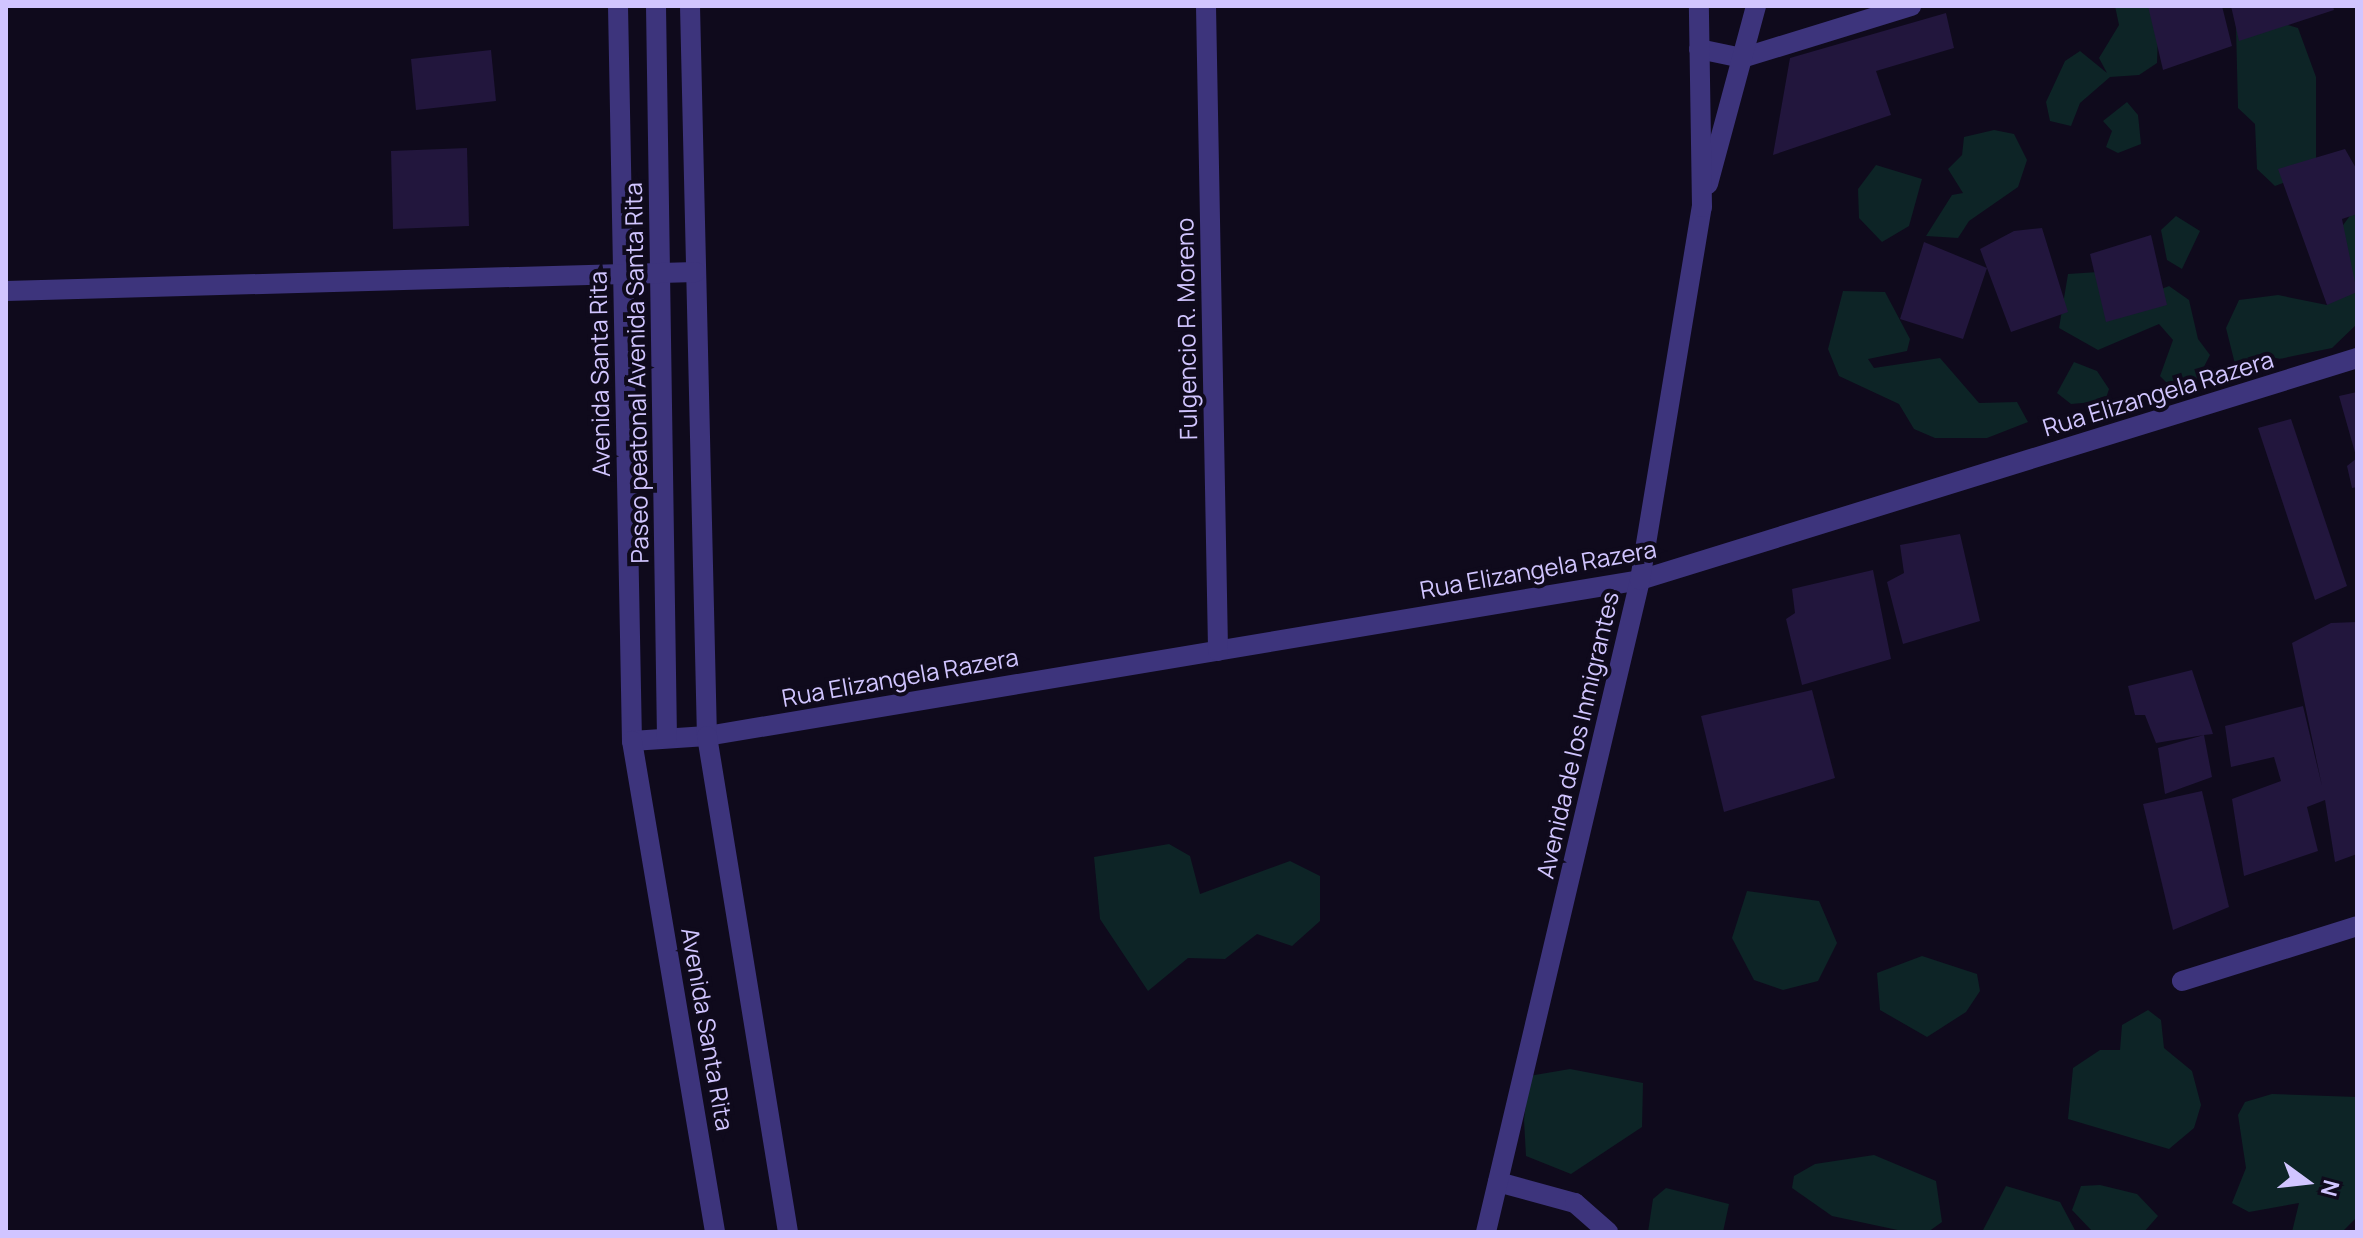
<!DOCTYPE html>
<html>
<head>
<meta charset="utf-8">
<style>
	body { margin:0 }
	#map { position:relative; width:2363px; height:1238px; overflow:hidden; background:#0f0a1c; font-family:Manrope,sans-serif }
	div>[style] { position:absolute }
	.green>* { inset:0; background:#0d2426 }
	.building>* { inset:0; background:#22163d }
	.minor>* { height:20px; margin:-10px; padding:0 10px; transform-origin:10px; border-radius:10px; background:#3d347c }
	span { translate:-50% -50%; white-space:nowrap; text-align:center; line-height:1.15; -webkit-text-stroke:8px #0f0a1c; paint-order:stroke }
	.street-label { font-size:24px; color:#d1c5ff }
	.frame { position:absolute; inset:0; border:8px solid #d1c5ff; pointer-events:none }
	.north { position:absolute; left:2267px; top:1142px; width:80px; height:80px; -webkit-text-stroke:6px #0f0a1c; paint-order:stroke; rotate:105deg; font-size:22px; font-weight:700; line-height:32px; text-align:center; color:#d1c5ff }
	.north::after { content:''; display:block; margin:auto; width:28px; height:36px; background:#d1c5ff; clip-path:polygon(50% 0,100% 100%,50% 72%,0 100%) }
</style>
</head>
<body>
<div id="map">
	<div class="green">
		<div style="clip-path:polygon(2115px 6px,2159px 6px,2157px 63px,2139px 75px,2110px 77px,2080px 103px,2071px 126px,2050px 121px,2046px 102px,2065px 61px,2080px 51px,2107px 73px,2099px 58px,2119px 25px)"></div>
		<div style="clip-path:polygon(2281px 23px,2298px 28px,2316px 77px,2316px 170px,2275px 186px,2257px 169px,2255px 124px,2238px 108px,2236px 27px)"></div>
		<div style="clip-path:polygon(2127px 102px,2138px 115px,2141px 144px,2118px 153px,2106px 147px,2112px 131px,2103px 121px)"></div>
		<div style="clip-path:polygon(1994px 130px,2014px 134px,2027px 160px,2018px 187px,1969px 221px,1958px 238px,1926px 236px,1952px 195px,1963px 193px,1948px 169px,1962px 155px,1964px 137px)"></div>
		<div style="clip-path:polygon(1876px 165px,1922px 179px,1909px 226px,1882px 242px,1859px 218px,1858px 189px)"></div>
		<div style="clip-path:polygon(2357px 206px,2357px 324px,2332px 348px,2236px 368px,2226px 328px,2239px 300px,2278px 295px,2327px 305px,2346px 289px,2341px 228px)"></div>
		<div style="clip-path:polygon(2176px 216px,2200px 231px,2182px 269px,2167px 260px,2161px 230px)"></div>
		<div style="clip-path:polygon(2098px 272px,2141px 297px,2169px 286px,2189px 300px,2198px 339px,2210px 355px,2195px 384px,2169px 385px,2160px 376px,2173px 340px,2159px 324px,2098px 350px,2059px 328px,2068px 274px)"></div>
		<div style="clip-path:polygon(1843px 291px,1885px 292px,1910px 339px,1907px 351px,1868px 359px,1874px 368px,1940px 358px,1979px 403px,2017px 402px,2028px 422px,1987px 438px,1935px 438px,1914px 429px,1899px 404px,1839px 376px,1828px 349px)"></div>
		<div style="clip-path:polygon(2074px 362px,2097px 371px,2109px 389px,2105px 401px,2071px 404px,2057px 393px)"></div>
		<div style="clip-path:polygon(1169px 844px,1190px 856px,1200px 894px,1290px 861px,1320px 876px,1320px 921px,1292px 946px,1257px 934px,1225px 959px,1188px 958px,1148px 991px,1100px 919px,1094px 857px)"></div>
		<div style="clip-path:polygon(1747px 891px,1819px 901px,1837px 943px,1818px 981px,1783px 990px,1754px 980px,1732px 938px)"></div>
		<div style="clip-path:polygon(1922px 956px,1977px 974px,1980px 991px,1966px 1012px,1927px 1037px,1880px 1010px,1877px 973px)"></div>
		<div style="clip-path:polygon(2148px 1010px,2161px 1020px,2164px 1048px,2192px 1071px,2201px 1105px,2194px 1128px,2169px 1149px,2068px 1119px,2073px 1068px,2100px 1050px,2120px 1050px,2122px 1025px)"></div>
		<div style="clip-path:polygon(1570px 1069px,1643px 1083px,1642px 1127px,1571px 1174px,1526px 1156px,1524px 1120px,1529px 1076px)"></div>
		<div style="clip-path:polygon(2272px 1094px,2357px 1097px,2357px 1217px,2342px 1232px,2292px 1232px,2299px 1203px,2249px 1212px,2232px 1203px,2246px 1168px,2238px 1115px,2245px 1102px)"></div>
		<div style="clip-path:polygon(1874px 1155px,1936px 1181px,1942px 1222px,1928px 1232px,1907px 1232px,1832px 1216px,1792px 1188px,1794px 1176px,1815px 1164px)"></div>
		<div style="clip-path:polygon(2100px 1185px,2137px 1194px,2158px 1216px,2144px 1232px,2093px 1232px,2072px 1210px,2081px 1186px)"></div>
		<div style="clip-path:polygon(2006px 1186px,2060px 1202px,2076px 1232px,1982px 1232px)"></div>
		<div style="clip-path:polygon(1666px 1188px,1729px 1204px,1723px 1232px,1648px 1232px,1653px 1199px)"></div>
	</div>
	<div class="building">
		<div style="clip-path:polygon(2148px 6px,2222px 6px,2232px 46px,2163px 70px)"></div>
		<div style="clip-path:polygon(2231px 6px,2333px 6px,2334px 10px,2239px 41px)"></div>
		<div style="clip-path:polygon(1946px 13px,1954px 48px,1876px 71px,1891px 115px,1773px 155px,1790px 58px)"></div>
		<div style="clip-path:polygon(491px 50px,496px 101px,416px 110px,411px 59px)"></div>
		<div style="clip-path:polygon(467px 148px,469px 226px,393px 229px,391px 151px)"></div>
		<div style="clip-path:polygon(2345px 149px,2357px 170px,2357px 214px,2342px 219px,2357px 292px,2327px 305px,2278px 169px)"></div>
		<div style="clip-path:polygon(2042px 228px,2068px 312px,2011px 332px,1987px 268px,1963px 339px,1900px 319px,1924px 242px,1987px 268px,1980px 249px,2014px 231px)"></div>
		<div style="clip-path:polygon(2151px 235px,2167px 305px,2106px 322px,2090px 254px)"></div>
		<div style="clip-path:polygon(2357px 392px,2357px 456px,2356px 456px,2339px 396px)"></div>
		<div style="clip-path:polygon(2291px 419px,2347px 586px,2315px 600px,2258px 428px)"></div>
		<div style="clip-path:polygon(2357px 458px,2357px 487px,2352px 488px,2347px 466px)"></div>
		<div style="clip-path:polygon(1960px 534px,1980px 621px,1903px 644px,1887px 582px,1904px 573px,1900px 545px)"></div>
		<div style="clip-path:polygon(1873px 570px,1891px 659px,1802px 685px,1786px 619px,1795px 613px,1792px 589px)"></div>
		<div style="clip-path:polygon(2357px 622px,2357px 854px,2335px 862px,2325px 800px,2307px 807px,2318px 851px,2244px 876px,2232px 799px,2281px 781px,2274px 757px,2231px 767px,2225px 726px,2303px 706px,2322px 786px,2292px 643px,2331px 623px)"></div>
		<div style="clip-path:polygon(2192px 670px,2213px 734px,2204px 735px,2212px 777px,2165px 794px,2158px 748px,2204px 735px,2156px 743px,2145px 715px,2135px 715px,2128px 686px)"></div>
		<div style="clip-path:polygon(1812px 690px,1835px 778px,1724px 812px,1701px 716px)"></div>
		<div style="clip-path:polygon(2202px 791px,2229px 907px,2173px 930px,2143px 804px)"></div>
	</div>
	<div class="minor">
		<div style="left:618px;top:6px;width:735px;rotate:88.91deg"></div>
		<div style="left:632px;top:741px;width:75px;rotate:-3.8deg"></div>
		<div style="left:707px;top:736px;width:946px;rotate:-9.49deg"></div>
		<div style="left:1640px;top:580px;width:751px;rotate:-17.2deg"></div>
		<div style="left:656px;top:6px;width:732px;rotate:89.14deg"></div>
		<div style="left:690px;top:6px;width:730px;rotate:88.67deg"></div>
		<div style="left:707px;top:736px;width:503px;rotate:80.73deg"></div>
		<div style="left:1206px;top:6px;width:645px;rotate:88.93deg"></div>
		<div style="left:1699px;top:49px;width:44px;rotate:11.8deg"></div>
		<div style="left:1742px;top:58px;width:177px;rotate:-17.1deg"></div>
		<div style="left:1708px;top:184px;width:184px;rotate:-74.9deg"></div>
		<div style="left:6px;top:291px;width:690px;rotate:-1.58deg"></div>
		<div style="left:632px;top:741px;width:498px;rotate:80.4deg"></div>
		<div style="left:2182px;top:981px;width:183px;rotate:-17.4deg"></div>
		<div style="left:1498px;top:1182px;width:80px;rotate:15.3deg"></div>
		<div style="left:1575px;top:1203px;width:44px;rotate:41.3deg"></div>
		<div style="left:1486px;top:1232px;width:670px;rotate:-76.71deg"></div>
		<div style="left:1640px;top:580px;width:378px;rotate:-80.6deg"></div>
		<div style="left:1702px;top:207px;width:201px;rotate:-90.9deg"></div>
	</div>
	<div class="street-label">
		<span style="left:1186px;top:329px;rotate:-91deg">Fulgencio R. Moreno</span>
		<span style="left:636px;top:373px;rotate:-91deg">Paseo peatonal Avenida Santa Rita</span>
		<span style="left:599px;top:374px;rotate:-91deg">Avenida Santa Rita</span>
		<span style="left:2158px;top:393px;rotate:-17deg">Rua Elizangela Razera</span>
		<span style="left:1538px;top:569px;rotate:-10deg">Rua Elizangela Razera</span>
		<span style="left:900px;top:677px;rotate:-10deg">Rua Elizangela Razera</span>
		<span style="left:1577px;top:735px;rotate:-77deg">Avenida de los Inmigrantes</span>
		<span style="left:708px;top:1029px;rotate:80deg">Avenida Santa Rita</span>
	</div>
	<div class="frame"></div>
	<div class="north">N</div>
</div>
</body>
</html>
